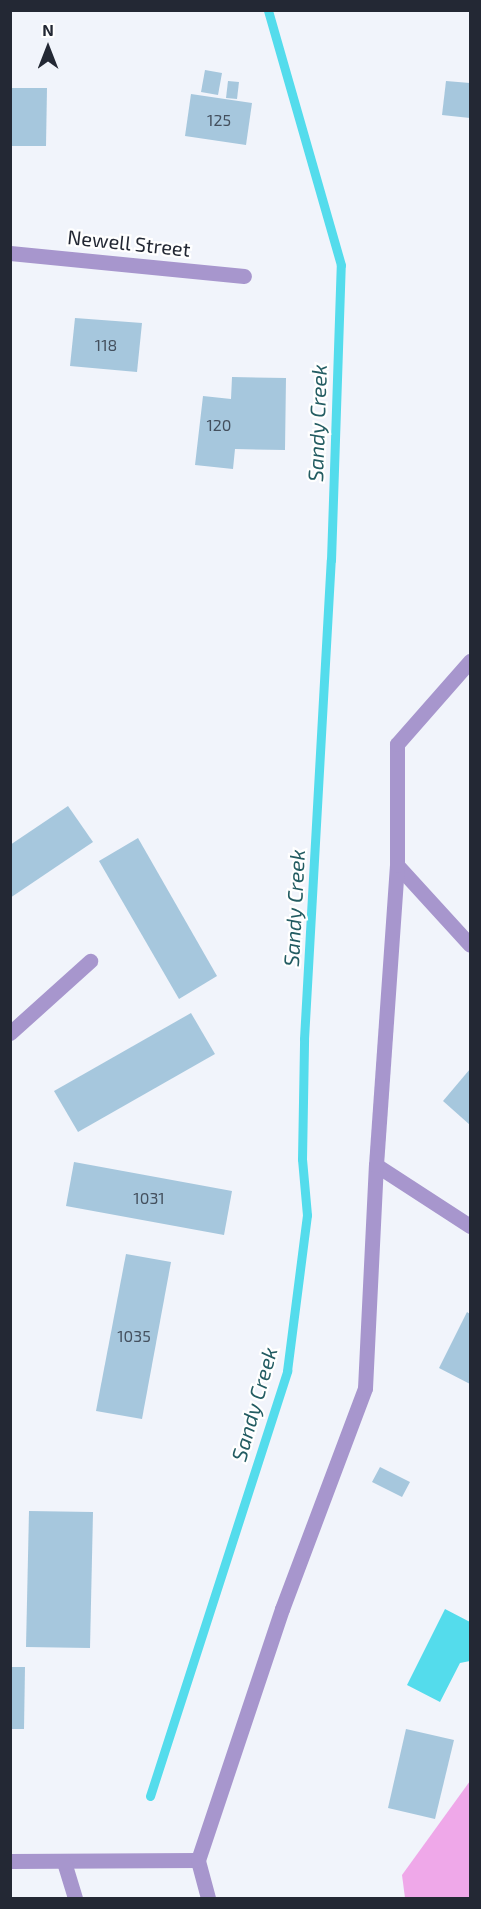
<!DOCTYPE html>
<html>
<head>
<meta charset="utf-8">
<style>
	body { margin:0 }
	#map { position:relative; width:481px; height:1909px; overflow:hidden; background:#f1f4fb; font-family:"Exo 2",sans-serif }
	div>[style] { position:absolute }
	.forest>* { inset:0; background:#efa8e9 }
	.water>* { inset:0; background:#54dcec }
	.stream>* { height:9px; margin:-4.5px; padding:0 4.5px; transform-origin:4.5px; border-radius:4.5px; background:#54dcec }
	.building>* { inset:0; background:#a6c7dd }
	.lane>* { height:15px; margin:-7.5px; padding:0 7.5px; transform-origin:7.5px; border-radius:7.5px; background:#a796cd }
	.street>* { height:15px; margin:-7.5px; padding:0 7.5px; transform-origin:7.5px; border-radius:7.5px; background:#a796cd }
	span { translate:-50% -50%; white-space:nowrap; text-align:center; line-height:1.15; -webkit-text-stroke:4.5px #fff; paint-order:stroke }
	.number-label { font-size:16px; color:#44505e }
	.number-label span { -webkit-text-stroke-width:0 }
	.street-label { font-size:20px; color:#232834 }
	.water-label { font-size:21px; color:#235c62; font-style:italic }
	.frame { position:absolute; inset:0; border:12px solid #232834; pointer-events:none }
	.north { position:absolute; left:18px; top:18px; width:60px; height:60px; -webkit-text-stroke:4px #fff; paint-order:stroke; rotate:0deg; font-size:16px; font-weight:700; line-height:24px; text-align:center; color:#232834 }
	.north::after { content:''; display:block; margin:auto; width:21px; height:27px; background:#232834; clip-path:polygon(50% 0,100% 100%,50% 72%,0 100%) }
</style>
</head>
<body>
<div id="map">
	<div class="forest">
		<div style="clip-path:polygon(470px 1781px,470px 1897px,405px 1898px,402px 1875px)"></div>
	</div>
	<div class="water">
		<div style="clip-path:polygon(445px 1609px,470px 1622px,470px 1661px,460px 1663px,440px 1702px,407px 1685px)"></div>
	</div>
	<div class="stream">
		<div style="left:150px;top:1796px;width:447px;rotate:-72.1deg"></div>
		<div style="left:287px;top:1371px;width:157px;rotate:-82.7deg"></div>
		<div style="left:307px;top:1215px;width:56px;rotate:-95.1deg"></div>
		<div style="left:302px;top:1159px;width:120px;rotate:-89deg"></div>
		<div style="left:304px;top:1039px;width:480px;rotate:-86.8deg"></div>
		<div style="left:331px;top:560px;width:295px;rotate:-88.1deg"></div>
		<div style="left:341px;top:265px;width:265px;rotate:-106deg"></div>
	</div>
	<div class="building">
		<div style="clip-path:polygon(205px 70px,222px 73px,218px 95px,201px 92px)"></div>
		<div style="clip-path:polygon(228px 81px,239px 82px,237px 99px,226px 98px)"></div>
		<div style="clip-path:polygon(446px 81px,470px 83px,470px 118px,442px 115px)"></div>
		<div style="clip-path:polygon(10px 88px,47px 88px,46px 146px,10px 146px)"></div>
		<div style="clip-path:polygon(191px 94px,252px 103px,246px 145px,185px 136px)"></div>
		<div style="clip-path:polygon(75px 318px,142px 323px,137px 372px,70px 366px)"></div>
		<div style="clip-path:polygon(232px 377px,286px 378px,285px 450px,235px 449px,233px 469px,195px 465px,203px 396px,231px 399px)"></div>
		<div style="clip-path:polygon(68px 806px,93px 842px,10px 898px,10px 845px)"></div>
		<div style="clip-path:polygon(138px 838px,217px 976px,179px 999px,99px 861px)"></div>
		<div style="clip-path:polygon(191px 1013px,215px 1054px,78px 1132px,54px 1091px)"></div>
		<div style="clip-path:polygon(470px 1069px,470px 1125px,443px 1101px)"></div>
		<div style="clip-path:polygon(74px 1162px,232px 1191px,224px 1235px,66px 1206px)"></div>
		<div style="clip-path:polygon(126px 1254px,171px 1262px,142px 1419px,96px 1411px)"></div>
		<div style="clip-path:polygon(467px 1312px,470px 1314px,470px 1384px,439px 1368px)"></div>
		<div style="clip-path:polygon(380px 1467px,410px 1482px,402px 1497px,372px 1482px)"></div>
		<div style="clip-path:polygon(29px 1511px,93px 1512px,90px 1648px,26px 1647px)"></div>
		<div style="clip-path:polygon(10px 1667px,25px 1667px,24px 1729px,10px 1729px)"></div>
		<div style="clip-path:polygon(406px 1729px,454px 1740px,435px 1819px,388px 1808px)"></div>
	</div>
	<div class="lane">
		<div style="left:397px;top:865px;width:108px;rotate:47.6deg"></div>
		<div style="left:10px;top:1033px;width:108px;rotate:-42deg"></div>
		<div style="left:376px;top:1165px;width:112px;rotate:33deg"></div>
		<div style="left:10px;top:1861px;width:188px;rotate:-0.3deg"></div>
		<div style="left:64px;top:1862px;width:38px;rotate:73deg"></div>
		<div style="left:208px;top:1898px;width:39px;rotate:-105deg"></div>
		<div style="left:198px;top:1860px;width:265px;rotate:-71.5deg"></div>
		<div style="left:282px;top:1609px;width:236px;rotate:-69.4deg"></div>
		<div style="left:365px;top:1388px;width:223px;rotate:-87.2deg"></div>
		<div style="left:376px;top:1165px;width:301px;rotate:-86deg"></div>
		<div style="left:397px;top:865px;width:121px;rotate:-90deg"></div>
		<div style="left:397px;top:744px;width:111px;rotate:-48.7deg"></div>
	</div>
	<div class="street">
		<div style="left:10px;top:253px;width:235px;rotate:5.6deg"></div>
	</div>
	<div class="number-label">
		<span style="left:219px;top:120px">125</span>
		<span style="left:106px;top:345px">118</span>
		<span style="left:219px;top:425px">120</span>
		<span style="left:149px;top:1198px">1031</span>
		<span style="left:134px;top:1336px">1035</span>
	</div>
	<div class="street-label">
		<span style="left:129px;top:243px;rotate:6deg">Newell Street</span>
	</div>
	<div class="water-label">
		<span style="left:317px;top:423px;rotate:-88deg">Sandy Creek</span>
		<span style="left:294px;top:908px;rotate:-87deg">Sandy Creek</span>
		<span style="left:254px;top:1404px;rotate:-74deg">Sandy Creek</span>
	</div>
	<div class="frame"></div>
	<div class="north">N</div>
</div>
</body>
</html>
